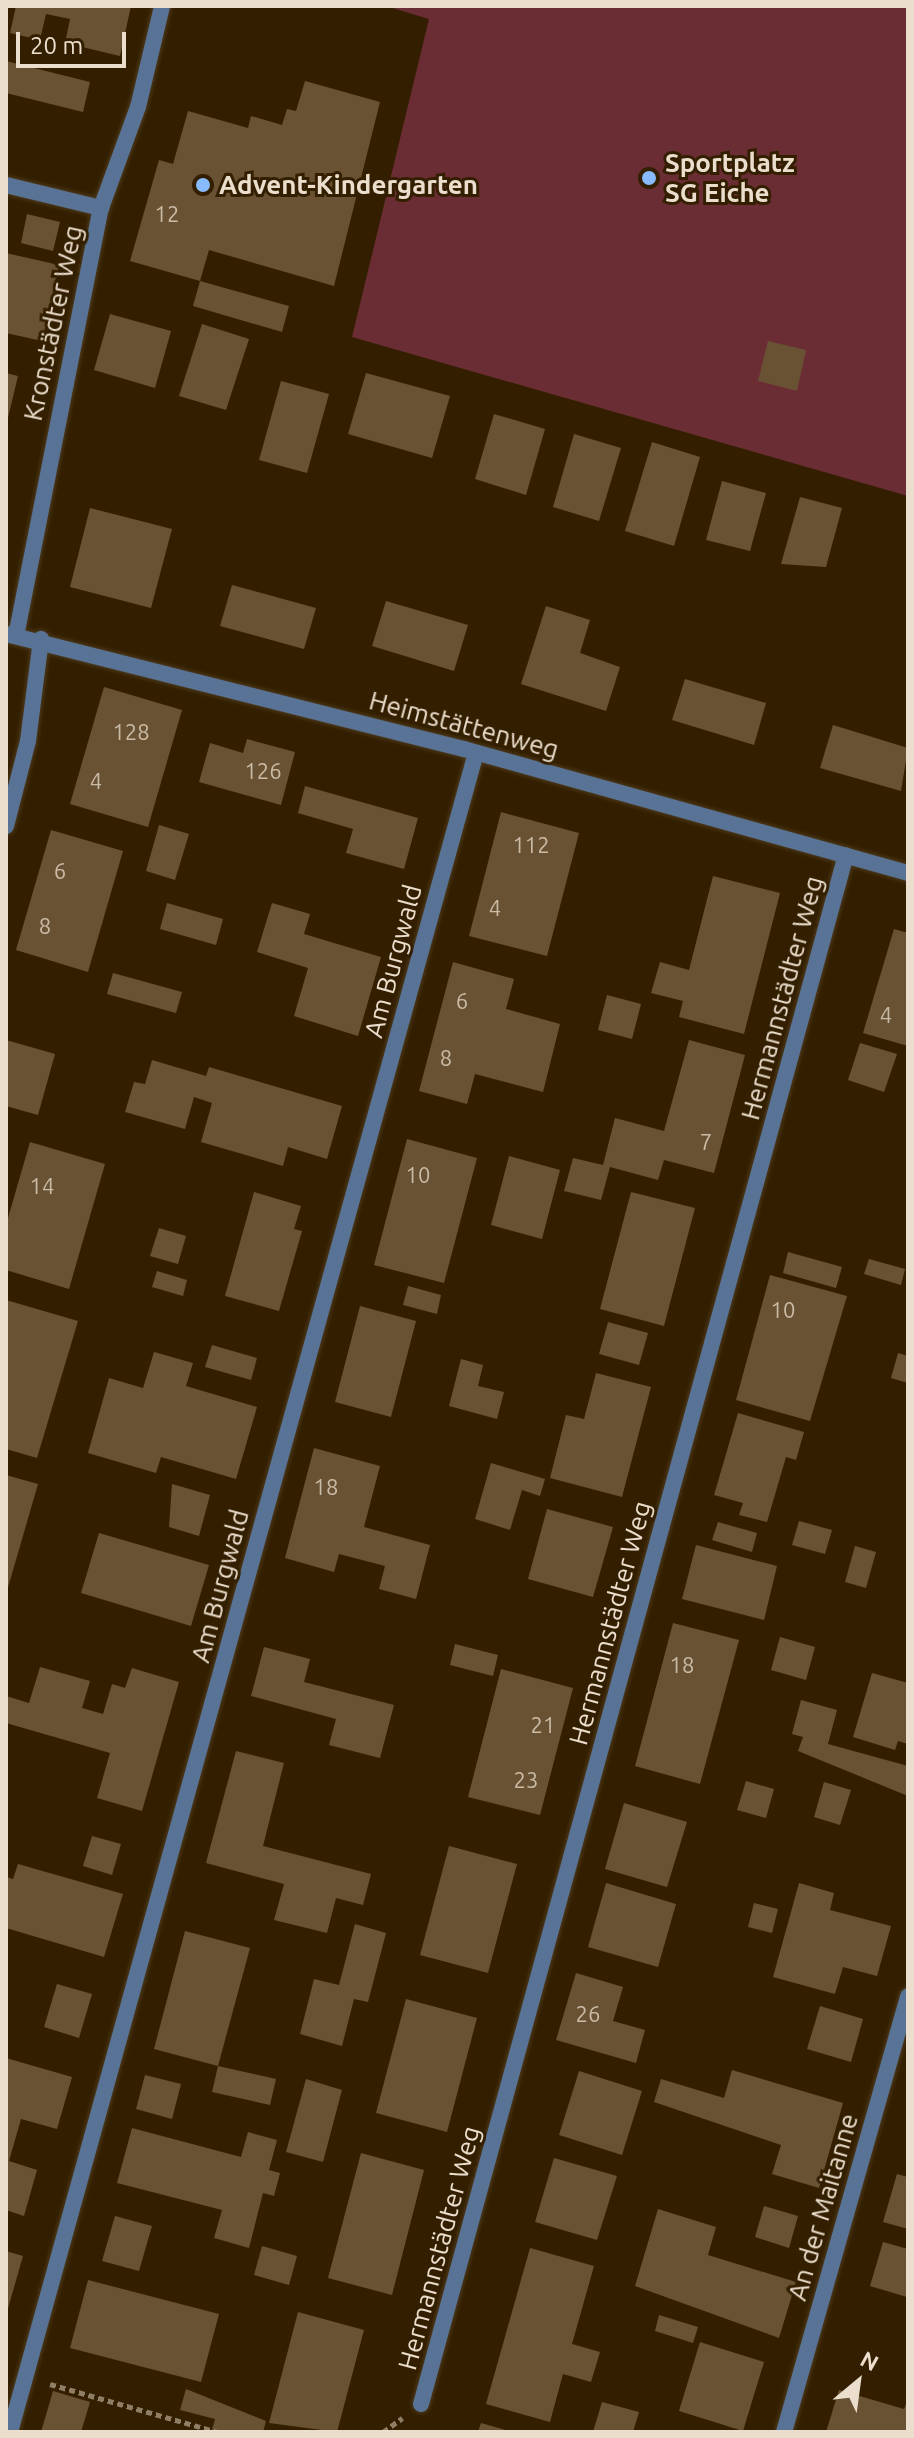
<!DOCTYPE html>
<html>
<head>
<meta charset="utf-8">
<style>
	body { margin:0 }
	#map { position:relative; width:914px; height:2438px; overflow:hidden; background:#331f00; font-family:Ubuntu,sans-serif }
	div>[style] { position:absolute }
	.green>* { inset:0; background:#6b2d34 }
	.building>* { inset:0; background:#695233 }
	.path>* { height:5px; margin-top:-2.5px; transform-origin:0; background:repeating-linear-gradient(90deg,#8f7e66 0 6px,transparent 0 10px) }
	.roads { filter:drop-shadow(0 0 2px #4d3a1d) drop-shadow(0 0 2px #4d3a1d) }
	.street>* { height:16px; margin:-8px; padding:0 8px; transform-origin:8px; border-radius:8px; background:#587395 }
	.dots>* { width:22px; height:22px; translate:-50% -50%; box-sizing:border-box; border:4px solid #331f00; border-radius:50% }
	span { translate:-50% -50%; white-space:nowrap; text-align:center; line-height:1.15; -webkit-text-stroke:6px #331f00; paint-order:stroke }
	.number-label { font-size:22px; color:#cabba6 }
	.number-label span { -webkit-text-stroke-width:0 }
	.poi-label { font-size:26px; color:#ebdecd; font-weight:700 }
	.left { translate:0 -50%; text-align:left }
	.street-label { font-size:26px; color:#ebdecd }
	.frame { position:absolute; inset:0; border:8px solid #ebdecd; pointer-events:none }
	.north { position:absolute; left:818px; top:2342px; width:80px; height:80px; -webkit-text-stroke:6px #331f00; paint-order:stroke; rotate:29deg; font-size:22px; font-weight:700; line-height:32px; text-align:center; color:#ebdecd }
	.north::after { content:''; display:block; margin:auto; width:28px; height:36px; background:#ebdecd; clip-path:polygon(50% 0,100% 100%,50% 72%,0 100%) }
	.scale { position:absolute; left:16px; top:32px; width:110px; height:36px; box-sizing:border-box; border:4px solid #ebdecd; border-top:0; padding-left:10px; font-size:24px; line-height:28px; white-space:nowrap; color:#ebdecd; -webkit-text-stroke:6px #331f00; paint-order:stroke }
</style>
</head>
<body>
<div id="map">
	<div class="green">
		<div style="clip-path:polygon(386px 6px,908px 6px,908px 496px,352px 337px,429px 19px)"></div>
	</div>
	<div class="building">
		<div style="clip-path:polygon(16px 6px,131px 6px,120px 56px,65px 43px,70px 19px,46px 14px,40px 40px,10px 33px)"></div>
		<div style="clip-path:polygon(6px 61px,90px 82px,83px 112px,6px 93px)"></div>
		<div style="clip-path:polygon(305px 81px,380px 102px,334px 286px,209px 250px,200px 281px,130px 261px,159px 160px,173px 164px,188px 111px,248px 128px,251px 116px,282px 125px,287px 109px,296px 111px)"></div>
		<div style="clip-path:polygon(27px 214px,60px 222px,53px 251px,21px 243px)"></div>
		<div style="clip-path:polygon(6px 253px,59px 265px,42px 341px,6px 333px)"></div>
		<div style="clip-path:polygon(200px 281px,289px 306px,282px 332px,193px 306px)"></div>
		<div style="clip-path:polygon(110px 314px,171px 331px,155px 388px,94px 370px)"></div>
		<div style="clip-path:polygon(202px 324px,249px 339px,226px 410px,179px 396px)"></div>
		<div style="clip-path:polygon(768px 341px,806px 350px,797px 391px,758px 381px)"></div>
		<div style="clip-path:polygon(6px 373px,18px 376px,7px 422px,6px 422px)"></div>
		<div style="clip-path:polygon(366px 373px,450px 396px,432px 458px,348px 434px)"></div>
		<div style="clip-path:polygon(281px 381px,329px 394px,307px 473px,259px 460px)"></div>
		<div style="clip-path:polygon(494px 414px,545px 429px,526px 495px,475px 479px)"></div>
		<div style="clip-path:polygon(574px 434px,621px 448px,599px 521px,553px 507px)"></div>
		<div style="clip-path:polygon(652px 442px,700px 457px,674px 546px,625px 531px)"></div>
		<div style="clip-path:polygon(722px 481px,766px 493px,750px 551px,706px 540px)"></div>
		<div style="clip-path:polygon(800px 497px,842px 508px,826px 567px,781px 564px)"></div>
		<div style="clip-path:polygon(90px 508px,172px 529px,151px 608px,70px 587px)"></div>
		<div style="clip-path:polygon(232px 585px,316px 608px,304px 649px,220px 626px)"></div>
		<div style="clip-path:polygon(386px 601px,468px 625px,454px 671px,372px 646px)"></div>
		<div style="clip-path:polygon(546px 606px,590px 620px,580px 653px,620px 667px,606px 711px,521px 684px)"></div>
		<div style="clip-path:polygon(685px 679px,766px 703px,754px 745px,672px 720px)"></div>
		<div style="clip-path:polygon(104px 687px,182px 710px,148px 827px,70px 804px)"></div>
		<div style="clip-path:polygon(833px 725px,908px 748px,901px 791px,820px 768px)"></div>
		<div style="clip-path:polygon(247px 739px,295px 752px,281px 805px,199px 782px,210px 743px,243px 753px)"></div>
		<div style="clip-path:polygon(305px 786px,418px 818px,404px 869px,346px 853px,353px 829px,298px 813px)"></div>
		<div style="clip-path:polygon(501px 812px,579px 833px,547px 956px,469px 936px)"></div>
		<div style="clip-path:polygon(159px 825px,189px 834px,175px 880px,146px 871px)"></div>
		<div style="clip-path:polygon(51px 830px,123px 851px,88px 972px,16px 950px)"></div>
		<div style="clip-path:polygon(713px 876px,780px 893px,744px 1034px,679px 1017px,683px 1001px,651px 993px,660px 962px,689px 970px)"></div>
		<div style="clip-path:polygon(167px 903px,223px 919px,216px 945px,160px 929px)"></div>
		<div style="clip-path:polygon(272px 903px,310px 914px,304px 934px,381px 957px,358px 1036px,294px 1016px,308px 968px,257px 952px)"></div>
		<div style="clip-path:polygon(894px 929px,908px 933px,908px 1046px,863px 1033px)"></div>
		<div style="clip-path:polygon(453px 962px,514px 979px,506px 1009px,560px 1024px,543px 1092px,475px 1074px,467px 1104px,419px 1091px)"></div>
		<div style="clip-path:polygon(113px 973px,182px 992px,176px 1013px,107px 994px)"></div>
		<div style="clip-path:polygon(607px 995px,641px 1004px,632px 1039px,598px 1030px)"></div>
		<div style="clip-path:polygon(6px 1040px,55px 1054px,38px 1115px,6px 1106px)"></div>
		<div style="clip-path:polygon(689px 1040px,745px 1055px,714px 1173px,664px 1160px,658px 1180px,610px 1167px,601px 1200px,564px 1191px,573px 1158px,603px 1165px,615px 1118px,664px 1131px)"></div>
		<div style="clip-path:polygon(860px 1043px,897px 1054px,884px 1092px,848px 1080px)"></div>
		<div style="clip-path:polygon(152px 1060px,206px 1076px,209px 1067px,342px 1106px,327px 1159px,288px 1147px,283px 1166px,201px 1142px,212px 1103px,194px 1097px,185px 1129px,125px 1112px,134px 1082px,145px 1084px)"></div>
		<div style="clip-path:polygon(407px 1139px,477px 1158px,444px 1283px,374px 1265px)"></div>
		<div style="clip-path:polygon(30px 1142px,105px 1164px,69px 1289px,6px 1270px,6px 1225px)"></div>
		<div style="clip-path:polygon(509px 1156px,560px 1170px,542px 1239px,491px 1225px)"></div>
		<div style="clip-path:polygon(254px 1192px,301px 1206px,294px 1229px,302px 1231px,279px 1311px,225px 1296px)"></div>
		<div style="clip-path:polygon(631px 1192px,695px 1208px,664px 1326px,600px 1309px)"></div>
		<div style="clip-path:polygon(159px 1228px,186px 1236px,178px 1264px,150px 1256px)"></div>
		<div style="clip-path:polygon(788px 1252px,842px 1267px,836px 1288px,783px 1273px)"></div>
		<div style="clip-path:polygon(869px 1259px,905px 1269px,901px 1285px,864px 1274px)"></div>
		<div style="clip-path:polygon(157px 1271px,187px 1280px,183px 1296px,152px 1287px)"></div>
		<div style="clip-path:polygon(770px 1275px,847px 1296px,810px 1421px,736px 1400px)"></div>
		<div style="clip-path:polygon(408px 1286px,441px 1295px,437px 1314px,403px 1305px)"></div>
		<div style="clip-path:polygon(6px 1300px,78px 1321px,37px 1458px,6px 1449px)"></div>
		<div style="clip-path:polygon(360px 1306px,416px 1321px,391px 1417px,335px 1402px)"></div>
		<div style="clip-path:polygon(608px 1322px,648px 1333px,639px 1365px,599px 1354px)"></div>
		<div style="clip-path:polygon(212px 1345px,257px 1358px,251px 1380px,205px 1367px)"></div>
		<div style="clip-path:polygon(154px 1352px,193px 1363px,186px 1386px,257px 1407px,236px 1479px,161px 1457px,156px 1473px,88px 1453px,109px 1378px,143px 1388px)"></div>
		<div style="clip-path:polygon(898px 1353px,908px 1356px,908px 1383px,891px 1378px)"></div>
		<div style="clip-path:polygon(461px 1359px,483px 1365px,478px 1386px,504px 1392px,497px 1419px,449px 1406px)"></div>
		<div style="clip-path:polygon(596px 1373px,651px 1387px,622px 1497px,550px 1478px,566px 1415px,584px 1419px)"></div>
		<div style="clip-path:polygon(738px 1413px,804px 1432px,796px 1460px,786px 1457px,767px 1522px,739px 1515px,743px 1503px,714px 1495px)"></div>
		<div style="clip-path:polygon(314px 1448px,380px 1466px,364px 1527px,430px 1545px,416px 1599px,379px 1589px,385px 1566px,339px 1554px,334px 1572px,285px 1558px)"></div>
		<div style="clip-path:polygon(491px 1463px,545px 1479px,540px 1496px,522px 1490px,510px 1530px,475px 1519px)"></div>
		<div style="clip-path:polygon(6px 1475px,38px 1484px,7px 1591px,6px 1591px)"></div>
		<div style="clip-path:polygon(172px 1484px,210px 1495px,199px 1536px,169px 1527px)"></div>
		<div style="clip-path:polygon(547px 1509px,613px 1527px,593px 1597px,528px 1579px)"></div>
		<div style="clip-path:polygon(799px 1521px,832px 1530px,825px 1554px,792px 1545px)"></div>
		<div style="clip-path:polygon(718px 1522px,757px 1533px,752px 1552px,712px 1540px)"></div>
		<div style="clip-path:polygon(99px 1533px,209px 1565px,191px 1626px,81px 1593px)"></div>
		<div style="clip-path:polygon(696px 1545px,777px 1566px,764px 1620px,682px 1599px)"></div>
		<div style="clip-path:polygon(855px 1546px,876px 1552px,866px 1588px,845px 1582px)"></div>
		<div style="clip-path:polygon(673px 1623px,739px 1640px,700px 1784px,635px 1766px)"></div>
		<div style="clip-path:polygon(780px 1637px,815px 1647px,806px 1680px,771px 1670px)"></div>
		<div style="clip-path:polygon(455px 1644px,498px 1655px,493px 1676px,450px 1665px)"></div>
		<div style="clip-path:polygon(264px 1647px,310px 1659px,304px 1682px,394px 1705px,380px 1758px,329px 1745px,336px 1719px,251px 1696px)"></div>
		<div style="clip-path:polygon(40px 1667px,90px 1681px,82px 1708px,103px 1714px,112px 1684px,125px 1688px,132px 1668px,179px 1682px,142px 1811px,97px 1798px,110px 1753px,6px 1723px,6px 1696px,29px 1703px)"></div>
		<div style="clip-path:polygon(501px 1669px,573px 1688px,540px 1815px,468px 1797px)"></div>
		<div style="clip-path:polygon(872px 1673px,908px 1683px,908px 1744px,898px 1741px,895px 1750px,853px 1737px)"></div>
		<div style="clip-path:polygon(801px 1700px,837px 1710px,828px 1744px,908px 1766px,908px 1796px,798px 1751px,803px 1737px,792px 1734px)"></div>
		<div style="clip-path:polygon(236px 1751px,284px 1763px,263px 1846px,371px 1874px,363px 1905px,336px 1898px,327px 1933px,274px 1920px,284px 1884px,206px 1863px)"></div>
		<div style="clip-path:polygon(746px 1781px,774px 1789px,766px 1818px,737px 1810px)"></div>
		<div style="clip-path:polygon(824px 1782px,851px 1790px,840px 1825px,814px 1817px)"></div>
		<div style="clip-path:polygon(624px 1803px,687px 1822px,667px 1887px,605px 1869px)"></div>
		<div style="clip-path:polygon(92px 1836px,121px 1844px,112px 1875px,83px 1866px)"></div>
		<div style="clip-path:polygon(449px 1846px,517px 1864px,488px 1973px,420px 1955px)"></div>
		<div style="clip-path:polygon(18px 1864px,123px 1894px,104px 1957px,6px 1928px,6px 1877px,13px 1879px)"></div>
		<div style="clip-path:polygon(606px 1883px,676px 1904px,658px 1967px,588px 1947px)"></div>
		<div style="clip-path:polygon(799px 1883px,834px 1893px,830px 1910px,891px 1926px,877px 1976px,843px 1967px,835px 1994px,773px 1977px)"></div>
		<div style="clip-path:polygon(754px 1903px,778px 1909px,772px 1933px,748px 1927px)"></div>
		<div style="clip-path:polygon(355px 1924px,386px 1933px,368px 2002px,354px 1999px,342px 2046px,300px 2034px,314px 1979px,339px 1985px)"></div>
		<div style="clip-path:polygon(185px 1931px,250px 1948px,218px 2066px,154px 2049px)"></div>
		<div style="clip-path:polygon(576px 1973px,623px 1987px,613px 2021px,645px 2030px,636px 2063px,556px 2040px)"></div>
		<div style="clip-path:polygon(57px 1984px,92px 1994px,79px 2038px,44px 2027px)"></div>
		<div style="clip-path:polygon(406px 1999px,477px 2018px,447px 2132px,376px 2113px)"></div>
		<div style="clip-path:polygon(820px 2006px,863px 2019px,851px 2062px,807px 2049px)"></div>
		<div style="clip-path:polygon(6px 2058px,72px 2077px,57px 2129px,21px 2119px,9px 2161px,37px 2170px,24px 2216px,6px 2210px)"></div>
		<div style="clip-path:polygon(218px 2066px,276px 2079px,270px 2105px,212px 2092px)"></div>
		<div style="clip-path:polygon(732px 2070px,843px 2103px,819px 2188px,772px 2174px,781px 2145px,654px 2102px,661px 2079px,724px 2098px)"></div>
		<div style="clip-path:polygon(579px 2071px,642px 2091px,622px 2155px,559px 2135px)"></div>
		<div style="clip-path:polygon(145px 2075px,181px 2084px,172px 2119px,136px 2109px)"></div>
		<div style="clip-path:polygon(306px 2079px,342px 2090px,323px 2162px,286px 2152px)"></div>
		<div style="clip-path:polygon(132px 2128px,241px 2157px,248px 2132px,277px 2140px,269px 2170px,280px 2173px,274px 2196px,263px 2193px,249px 2248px,214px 2238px,222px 2210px,117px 2183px)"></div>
		<div style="clip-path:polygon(361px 2153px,424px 2170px,392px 2295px,328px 2278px)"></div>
		<div style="clip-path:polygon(554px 2158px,617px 2176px,597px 2240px,535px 2222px)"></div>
		<div style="clip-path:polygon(897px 2174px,908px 2177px,908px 2229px,883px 2222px)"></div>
		<div style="clip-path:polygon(764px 2206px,798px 2216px,789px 2248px,755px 2237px)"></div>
		<div style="clip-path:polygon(658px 2209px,716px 2227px,708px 2255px,796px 2282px,779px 2338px,635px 2286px)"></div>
		<div style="clip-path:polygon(115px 2216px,152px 2226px,139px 2271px,102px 2261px)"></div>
		<div style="clip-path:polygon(883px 2242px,908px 2249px,907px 2297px,870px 2286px)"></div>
		<div style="clip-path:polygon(262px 2246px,297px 2256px,289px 2285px,254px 2275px)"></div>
		<div style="clip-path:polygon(530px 2248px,594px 2266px,572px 2344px,600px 2352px,591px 2382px,563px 2374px,550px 2422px,486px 2404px)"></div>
		<div style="clip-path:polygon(6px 2251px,23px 2256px,7px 2312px,6px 2312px)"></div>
		<div style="clip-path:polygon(88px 2280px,219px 2314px,201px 2382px,70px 2348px)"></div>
		<div style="clip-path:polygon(298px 2312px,364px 2330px,337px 2432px,269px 2423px)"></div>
		<div style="clip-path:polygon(659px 2315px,698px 2327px,693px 2343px,655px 2331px)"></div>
		<div style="clip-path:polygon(700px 2342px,764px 2362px,743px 2431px,679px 2411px)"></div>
		<div style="clip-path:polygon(186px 2389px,266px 2421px,263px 2432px,212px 2430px,215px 2419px,180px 2410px)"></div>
		<div style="clip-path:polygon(839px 2390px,904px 2409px,908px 2399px,908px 2432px,826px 2432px)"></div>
		<div style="clip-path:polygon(53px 2391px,90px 2402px,81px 2432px,41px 2432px)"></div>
		<div style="clip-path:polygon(602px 2402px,639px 2412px,633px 2432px,593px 2432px)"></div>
		<div style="clip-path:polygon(481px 2423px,509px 2431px,508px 2432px,478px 2432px)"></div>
	</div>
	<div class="path">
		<div style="left:50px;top:2384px;width:174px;rotate:16deg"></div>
		<div style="left:383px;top:2432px;width:24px;rotate:-36deg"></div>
	</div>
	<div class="roads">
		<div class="street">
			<div style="left:6px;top:185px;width:98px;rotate:13.6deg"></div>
			<div style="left:6px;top:634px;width:472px;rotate:14.1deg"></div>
			<div style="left:464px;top:749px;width:461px;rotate:15.6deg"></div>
			<div style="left:16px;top:636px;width:436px;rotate:-78.8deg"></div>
			<div style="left:101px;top:208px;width:108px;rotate:-69.9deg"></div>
			<div style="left:138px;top:107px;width:104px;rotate:-76.6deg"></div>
			<div style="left:6px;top:826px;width:88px;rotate:-75.5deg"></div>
			<div style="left:28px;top:741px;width:103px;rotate:-82.7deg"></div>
			<div style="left:421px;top:2404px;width:1606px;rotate:-74.66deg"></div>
			<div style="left:10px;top:2432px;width:1742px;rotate:-74.49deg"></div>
			<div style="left:784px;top:2432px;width:453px;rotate:-74.1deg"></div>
		</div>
	</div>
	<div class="dots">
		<div style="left:649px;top:178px;background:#88bbfc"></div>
		<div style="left:203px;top:185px;background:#88bbfc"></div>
	</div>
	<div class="number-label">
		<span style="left:167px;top:214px">12</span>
		<span style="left:131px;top:732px">128</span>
		<span style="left:263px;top:771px">126</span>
		<span style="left:96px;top:781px">4</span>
		<span style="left:531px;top:845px">112</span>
		<span style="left:60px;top:871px">6</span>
		<span style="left:495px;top:908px">4</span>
		<span style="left:45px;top:926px">8</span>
		<span style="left:462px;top:1001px">6</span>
		<span style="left:886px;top:1015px">4</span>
		<span style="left:446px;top:1058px">8</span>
		<span style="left:706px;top:1142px">7</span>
		<span style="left:418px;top:1175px">10</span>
		<span style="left:42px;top:1186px">14</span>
		<span style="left:783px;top:1310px">10</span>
		<span style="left:326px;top:1487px">18</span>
		<span style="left:682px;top:1665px">18</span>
		<span style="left:543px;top:1725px">21</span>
		<span style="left:526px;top:1780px">23</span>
		<span style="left:588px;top:2014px">26</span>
	</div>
	<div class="poi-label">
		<span class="left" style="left:665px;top:178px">Sportplatz<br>SG Eiche</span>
		<span class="left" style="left:219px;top:185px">Advent-Kindergarten</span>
	</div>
	<div class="street-label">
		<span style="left:53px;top:323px;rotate:-78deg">Kronstädter Weg</span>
		<span style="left:464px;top:725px;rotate:15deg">Heimstättenweg</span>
		<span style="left:393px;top:961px;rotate:-75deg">Am Burgwald</span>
		<span style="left:782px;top:998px;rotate:-75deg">Hermannstädter Weg</span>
		<span style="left:220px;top:1586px;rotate:-75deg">Am Burgwald</span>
		<span style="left:610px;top:1623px;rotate:-75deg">Hermannstädter Weg</span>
		<span style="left:823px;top:2207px;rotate:-74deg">An der Maitanne</span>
		<span style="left:439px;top:2248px;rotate:-75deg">Hermannstädter Weg</span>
	</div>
	<div class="frame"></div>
	<div class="north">N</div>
	<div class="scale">20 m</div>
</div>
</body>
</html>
